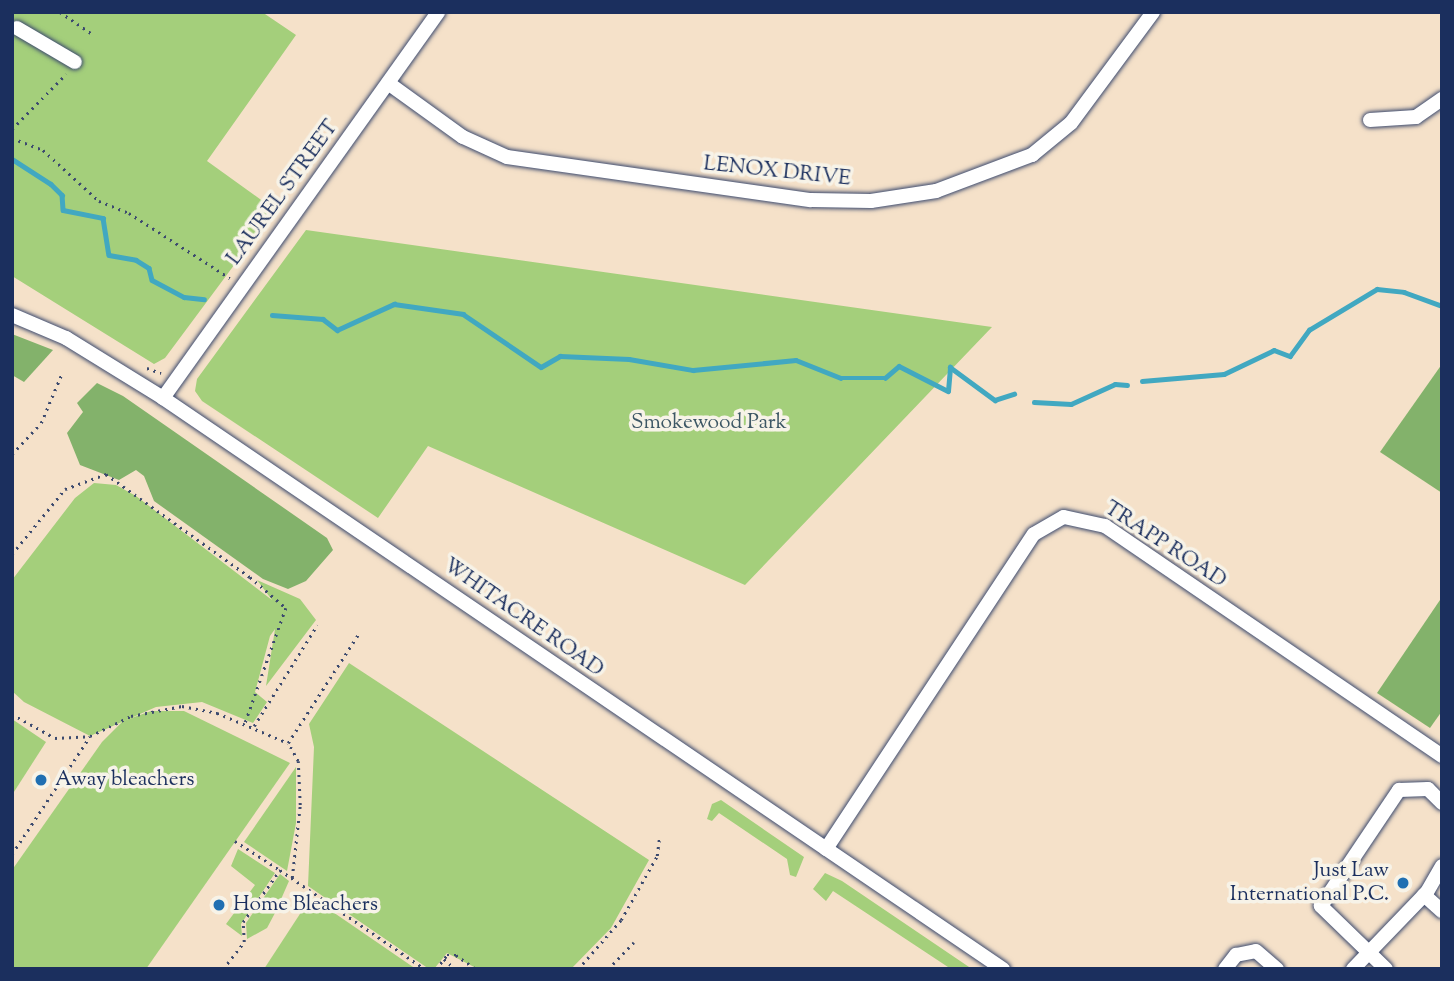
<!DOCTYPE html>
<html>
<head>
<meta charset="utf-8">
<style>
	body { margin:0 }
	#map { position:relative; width:1454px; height:981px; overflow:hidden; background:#f5e1c9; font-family:"Sorts Mill Goudy",serif }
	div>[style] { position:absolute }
	.green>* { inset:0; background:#a4cf7b }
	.forest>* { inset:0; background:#83b26b }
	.stream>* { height:4.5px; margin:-2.25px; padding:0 2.25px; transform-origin:2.25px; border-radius:2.25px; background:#41a8c1 }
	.path>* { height:2.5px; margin-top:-1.25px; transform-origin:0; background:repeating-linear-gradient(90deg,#3c4a6e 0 2px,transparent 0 7px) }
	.roads { filter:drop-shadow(0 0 2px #3c4a6e) drop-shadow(0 0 2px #3c4a6e) }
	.minor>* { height:14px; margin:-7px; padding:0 7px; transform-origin:7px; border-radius:7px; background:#fff }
	.dots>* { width:19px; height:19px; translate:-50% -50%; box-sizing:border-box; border:4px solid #f7f3e8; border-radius:50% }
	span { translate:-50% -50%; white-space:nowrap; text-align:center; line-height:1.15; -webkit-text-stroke:7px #f7f3e8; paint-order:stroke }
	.street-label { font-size:21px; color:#1b2f5e }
	.park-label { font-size:21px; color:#3d5765 }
	.poi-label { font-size:21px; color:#1b2f5e }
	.left { translate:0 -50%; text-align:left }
	.right { translate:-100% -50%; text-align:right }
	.frame { position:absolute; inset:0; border:14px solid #1b2f5e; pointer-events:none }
</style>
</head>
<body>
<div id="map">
	<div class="green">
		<div style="clip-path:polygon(12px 12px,262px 12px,296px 35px,207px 161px,275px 210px,165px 358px,154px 364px,12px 276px)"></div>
		<div style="clip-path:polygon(306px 230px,992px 327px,745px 585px,428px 446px,378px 518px,202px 401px,195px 391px,197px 379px)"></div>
		<div style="clip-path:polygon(94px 483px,116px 485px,136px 496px,272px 600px,257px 580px,300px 599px,316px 620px,266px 686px,275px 629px,270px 636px,255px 692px,267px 702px,253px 723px,202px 702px,156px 707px,90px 736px,24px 702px,12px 691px,12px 580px,75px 498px)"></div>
		<div style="clip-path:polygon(349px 663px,649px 860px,611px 928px,571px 969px,478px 969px,447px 953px,434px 969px,429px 969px,308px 886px,314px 747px,309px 724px)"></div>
		<div style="clip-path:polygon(151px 711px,184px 711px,290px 763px,146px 969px,12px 969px,12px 870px,102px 742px,123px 721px)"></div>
		<div style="clip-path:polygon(12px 719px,46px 742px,12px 795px)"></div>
		<div style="clip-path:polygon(296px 767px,296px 823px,287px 871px,244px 842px)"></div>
		<div style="clip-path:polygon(721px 800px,804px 857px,796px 877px,790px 875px,787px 859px,719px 813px,712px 821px,707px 819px,712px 804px)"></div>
		<div style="clip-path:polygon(238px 849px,275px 873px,241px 924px,242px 936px,226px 924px,255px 885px,231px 866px)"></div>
		<div style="clip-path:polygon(825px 873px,842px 881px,972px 969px,951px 969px,833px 891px,826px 901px,813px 889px)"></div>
		<div style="clip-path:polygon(280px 874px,289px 881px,275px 913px,267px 928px,247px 939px,246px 923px)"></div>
		<div style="clip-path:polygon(311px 897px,416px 969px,264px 969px)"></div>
	</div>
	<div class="forest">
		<div style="clip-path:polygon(12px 334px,53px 350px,24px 382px,12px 375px)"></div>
		<div style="clip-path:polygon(1442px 364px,1442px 493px,1380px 452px)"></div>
		<div style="clip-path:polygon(97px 383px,123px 396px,327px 538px,333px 550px,306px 581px,288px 589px,263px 579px,154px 501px,144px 476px,136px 470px,119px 480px,80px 465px,67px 433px,83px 412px,77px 403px)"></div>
		<div style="clip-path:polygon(1442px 597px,1442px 711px,1430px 728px,1377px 693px)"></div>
	</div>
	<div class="stream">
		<div style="left:12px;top:159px;width:46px;rotate:32.7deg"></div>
		<div style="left:51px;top:184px;width:16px;rotate:45deg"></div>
		<div style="left:62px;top:195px;width:15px;rotate:86deg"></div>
		<div style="left:63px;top:210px;width:41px;rotate:11.3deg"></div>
		<div style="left:103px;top:218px;width:37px;rotate:81deg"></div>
		<div style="left:109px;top:255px;width:27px;rotate:10deg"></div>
		<div style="left:136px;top:260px;width:15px;rotate:32deg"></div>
		<div style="left:149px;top:268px;width:12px;rotate:76deg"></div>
		<div style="left:152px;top:280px;width:36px;rotate:28deg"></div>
		<div style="left:184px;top:297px;width:20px;rotate:6deg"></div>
		<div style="left:272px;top:315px;width:51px;rotate:4.5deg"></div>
		<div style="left:323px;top:319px;width:18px;rotate:38deg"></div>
		<div style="left:337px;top:330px;width:63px;rotate:-24.5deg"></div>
		<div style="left:394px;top:304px;width:70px;rotate:8.2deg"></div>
		<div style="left:463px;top:314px;width:94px;rotate:34.2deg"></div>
		<div style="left:541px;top:367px;width:22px;rotate:-30deg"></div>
		<div style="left:560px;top:356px;width:69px;rotate:2.5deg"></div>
		<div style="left:629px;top:359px;width:65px;rotate:9.8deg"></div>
		<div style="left:693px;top:370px;width:103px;rotate:-5.5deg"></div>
		<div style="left:796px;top:360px;width:48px;rotate:21.8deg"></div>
		<div style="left:841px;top:378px;width:44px"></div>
		<div style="left:885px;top:378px;width:18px;rotate:-41deg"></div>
		<div style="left:899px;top:366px;width:55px;rotate:27deg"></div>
		<div style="left:948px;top:391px;width:24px;rotate:-85deg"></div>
		<div style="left:950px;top:367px;width:56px;rotate:36.3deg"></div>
		<div style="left:995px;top:400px;width:20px;rotate:-18deg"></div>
		<div style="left:1142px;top:381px;width:82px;rotate:-4.9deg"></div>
		<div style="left:1224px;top:374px;width:55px;rotate:-25.6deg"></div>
		<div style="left:1274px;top:350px;width:17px;rotate:21deg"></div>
		<div style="left:1290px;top:356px;width:32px;rotate:-54deg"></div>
		<div style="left:1309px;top:330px;width:79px;rotate:-31.1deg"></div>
		<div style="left:1377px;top:289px;width:27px;rotate:6deg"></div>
		<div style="left:1404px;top:292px;width:40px;rotate:20.2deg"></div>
		<div style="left:1034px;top:402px;width:37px;rotate:3deg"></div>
		<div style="left:1071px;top:404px;width:48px;rotate:-24.4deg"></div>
		<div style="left:1115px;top:384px;width:12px;rotate:5deg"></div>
	</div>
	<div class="path">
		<div style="left:60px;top:12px;width:41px;rotate:34.1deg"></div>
		<div style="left:12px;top:129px;width:77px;rotate:-45.5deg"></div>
		<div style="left:12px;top:138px;width:33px;rotate:21deg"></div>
		<div style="left:43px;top:150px;width:76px;rotate:42.3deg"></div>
		<div style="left:99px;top:201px;width:32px;rotate:22deg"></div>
		<div style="left:129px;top:213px;width:120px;rotate:32.8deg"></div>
		<div style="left:147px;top:368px;width:15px;rotate:20deg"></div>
		<div style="left:12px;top:454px;width:42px;rotate:-46.9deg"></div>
		<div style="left:41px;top:423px;width:54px;rotate:-67.2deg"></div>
		<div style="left:12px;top:554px;width:84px;rotate:-50.8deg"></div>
		<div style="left:65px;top:489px;width:44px;rotate:-20.1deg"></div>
		<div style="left:106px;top:474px;width:177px;rotate:35.6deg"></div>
		<div style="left:250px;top:577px;width:48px;rotate:40.7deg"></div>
		<div style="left:286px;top:608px;width:123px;rotate:109.5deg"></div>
		<div style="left:12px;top:714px;width:49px;rotate:29.2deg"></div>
		<div style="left:55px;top:738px;width:35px;rotate:-3deg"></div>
		<div style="left:254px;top:726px;width:119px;rotate:-58deg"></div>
		<div style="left:235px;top:841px;width:54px;rotate:32.8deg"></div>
		<div style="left:12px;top:854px;width:141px;rotate:-56.5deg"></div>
		<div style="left:90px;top:736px;width:46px;rotate:-26deg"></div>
		<div style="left:131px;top:716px;width:52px;rotate:-11.1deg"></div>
		<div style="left:182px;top:706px;width:36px;rotate:11deg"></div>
		<div style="left:217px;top:713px;width:77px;rotate:22.9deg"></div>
		<div style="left:292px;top:878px;width:73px;rotate:-83.7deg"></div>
		<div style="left:300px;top:805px;width:44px;rotate:-92.6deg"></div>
		<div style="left:298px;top:761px;width:21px;rotate:-119deg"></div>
		<div style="left:288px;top:743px;width:129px;rotate:-57.1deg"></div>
		<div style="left:444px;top:959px;width:9px;rotate:41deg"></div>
		<div style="left:223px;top:969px;width:34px;rotate:-52deg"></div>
		<div style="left:244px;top:942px;width:20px;rotate:-93deg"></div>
		<div style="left:243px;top:922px;width:64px;rotate:-54.6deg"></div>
		<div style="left:280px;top:870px;width:176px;rotate:34.3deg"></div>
		<div style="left:436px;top:969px;width:18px;rotate:-52deg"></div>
		<div style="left:447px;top:955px;width:9px"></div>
		<div style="left:456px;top:955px;width:24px;rotate:35deg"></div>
		<div style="left:578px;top:969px;width:65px;rotate:-48.7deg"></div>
		<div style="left:621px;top:920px;width:73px;rotate:-60.6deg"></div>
		<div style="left:657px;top:856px;width:17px;rotate:-83deg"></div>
		<div style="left:608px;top:969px;width:37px;rotate:-46deg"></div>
	</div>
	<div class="roads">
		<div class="minor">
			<div style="left:17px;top:28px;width:67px;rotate:30.4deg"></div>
			<div style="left:388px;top:83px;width:92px;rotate:35.8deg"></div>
			<div style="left:463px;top:137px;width:48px;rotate:24.4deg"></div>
			<div style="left:507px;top:157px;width:307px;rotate:8.1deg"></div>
			<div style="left:811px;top:200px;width:60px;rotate:1deg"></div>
			<div style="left:871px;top:201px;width:66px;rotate:-8.7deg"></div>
			<div style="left:936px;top:191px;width:103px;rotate:-20.6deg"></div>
			<div style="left:1032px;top:155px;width:50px;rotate:-39.4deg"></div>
			<div style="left:1071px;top:123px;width:138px;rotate:-53.5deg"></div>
			<div style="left:1370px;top:120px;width:46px;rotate:-3.7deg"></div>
			<div style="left:1416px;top:117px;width:32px;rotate:-35deg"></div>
			<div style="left:12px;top:315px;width:59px;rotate:23.1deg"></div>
			<div style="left:66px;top:338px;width:114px;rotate:31.7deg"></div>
			<div style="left:163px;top:398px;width:1016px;rotate:34.21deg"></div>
			<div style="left:163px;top:398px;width:474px;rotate:-54.5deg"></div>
			<div style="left:826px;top:849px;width:377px;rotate:-56.6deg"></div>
			<div style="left:1034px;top:534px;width:34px;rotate:-30deg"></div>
			<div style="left:1064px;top:517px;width:42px;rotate:12.4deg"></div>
			<div style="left:1105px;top:526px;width:408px;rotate:34.3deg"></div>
			<div style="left:1424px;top:895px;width:24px;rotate:42deg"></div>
			<div style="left:1225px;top:969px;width:18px;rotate:-52deg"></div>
			<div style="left:1236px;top:955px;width:20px;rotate:-11deg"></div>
			<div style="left:1256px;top:951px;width:28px;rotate:41deg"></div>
			<div style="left:1353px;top:969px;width:107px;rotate:-46.1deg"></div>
			<div style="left:1427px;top:892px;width:30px;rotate:-60deg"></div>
			<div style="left:1386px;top:969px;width:91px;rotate:-135.9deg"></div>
			<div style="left:1321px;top:906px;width:140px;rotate:-56.1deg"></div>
			<div style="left:1399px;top:790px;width:29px;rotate:-2deg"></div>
			<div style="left:1428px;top:789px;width:20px;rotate:45deg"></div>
		</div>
	</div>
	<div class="dots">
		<div style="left:41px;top:780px;background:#1f6fb2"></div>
		<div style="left:1403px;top:883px;background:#1f6fb2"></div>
		<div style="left:219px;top:905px;background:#1f6fb2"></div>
	</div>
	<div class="street-label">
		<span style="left:777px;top:172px;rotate:6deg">LENOX DRIVE</span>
		<span style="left:283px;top:193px;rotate:-54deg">LAUREL STREET</span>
		<span style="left:1165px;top:545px;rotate:33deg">TRAPP ROAD</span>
		<span style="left:523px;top:618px;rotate:35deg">WHITACRE ROAD</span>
	</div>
	<div class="park-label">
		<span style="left:709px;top:423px">Smokewood Park</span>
	</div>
	<div class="poi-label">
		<span class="left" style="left:55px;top:780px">Away bleachers</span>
		<span class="right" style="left:1389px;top:883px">Just Law<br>International P.C.</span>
		<span class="left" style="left:233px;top:905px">Home Bleachers</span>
	</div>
	<div class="frame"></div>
</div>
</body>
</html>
